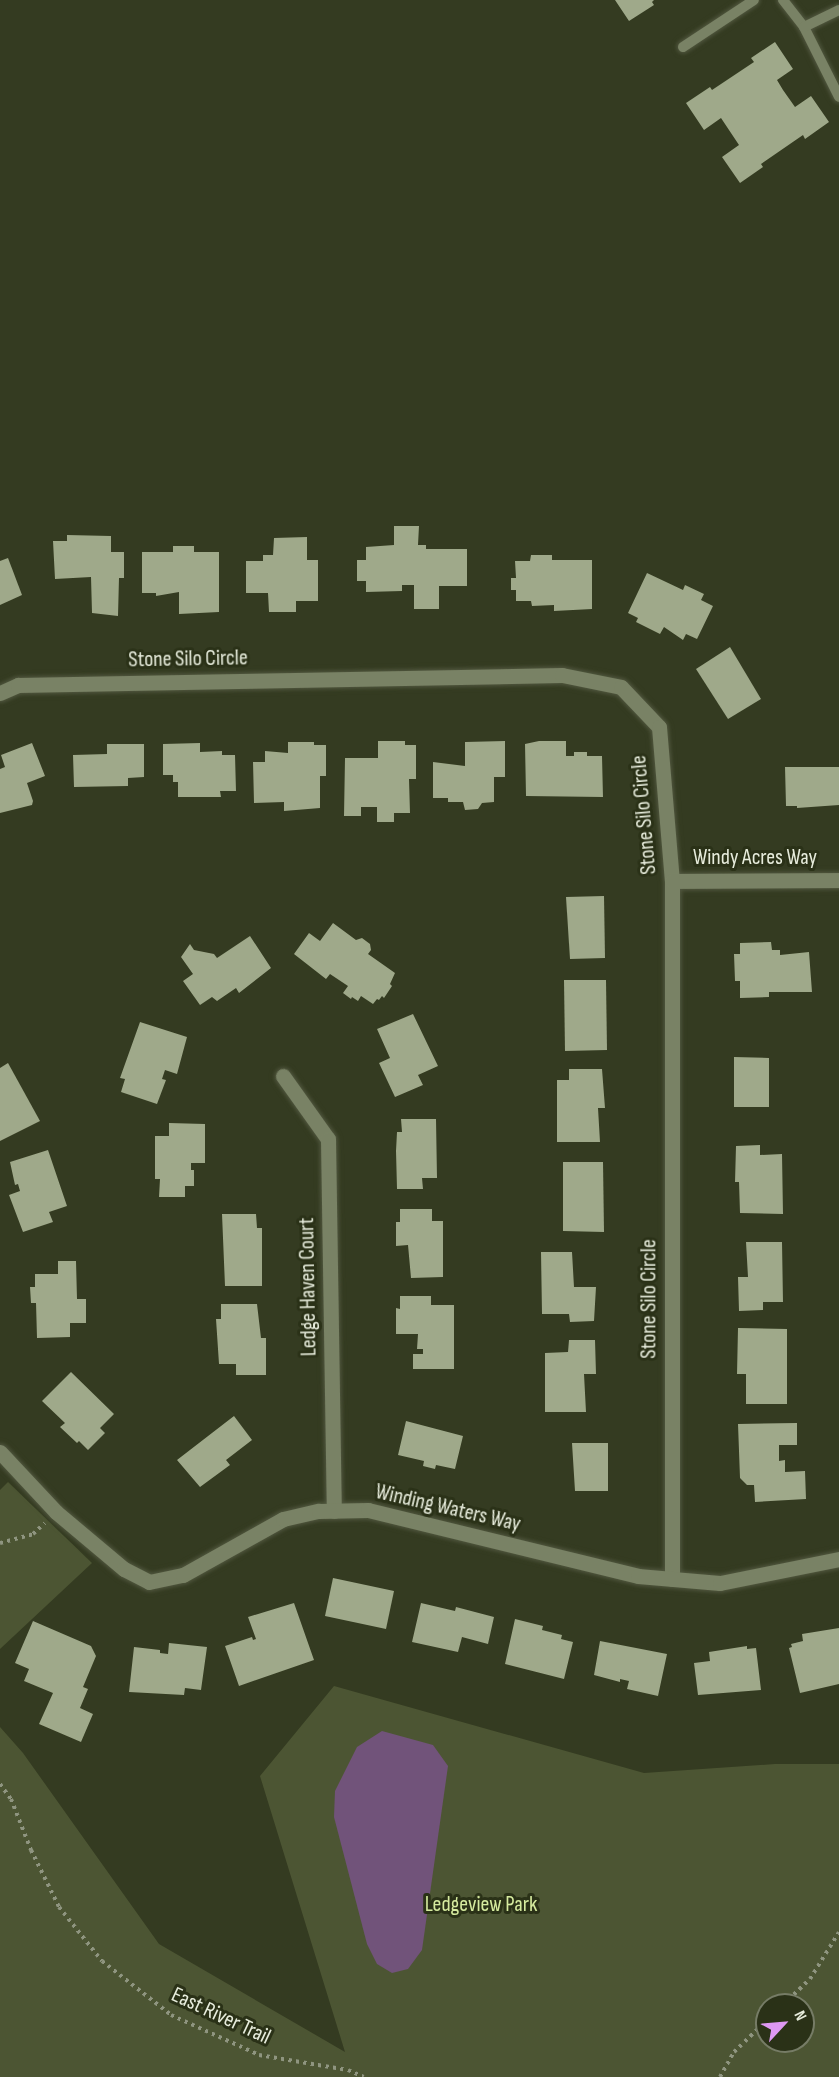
<!DOCTYPE html>
<html>
<head>
<meta charset="utf-8">
<style>
	body { margin:0 }
	#map { position:relative; width:839px; height:2077px; overflow:hidden; background:#343b21; font-family:"Sofia Sans Condensed",sans-serif }
	div>[style] { position:absolute }
	.green>* { inset:0; background:#4c5533 }
	.water>* { inset:0; background:#71537a }
	.building>* { inset:0; background:#9fa98a }
	.path>* { height:4px; margin-top:-2px; transform-origin:0; background:repeating-linear-gradient(90deg,#8f9580 0 3px,transparent 0 7.5px) }
	.roads { filter:drop-shadow(0 0 2px #51573f) drop-shadow(0 0 2px #51573f) }
	.service>* { height:10px; margin:-5px; padding:0 5px; transform-origin:5px; border-radius:5px; background:#798265 }
	.minor>* { height:15px; margin:-7.5px; padding:0 7.5px; transform-origin:7.5px; border-radius:7.5px; background:#798265 }
	span { translate:-50% -50%; white-space:nowrap; text-align:center; line-height:1.15; -webkit-text-stroke:6px #2a3117; paint-order:stroke }
	.street-label { font-size:22px; color:#e7ecdc }
	.park-label { font-size:22px; color:#d6eb9f }
	.north { position:absolute; left:755px; top:1993px; width:60px; height:60px; box-sizing:border-box; background:#2a3117; border:2px solid #767c66; border-radius:50%; rotate:64deg; font-size:16px; font-weight:700; line-height:24px; text-align:center; color:#e7ecdc }
	.north::after { content:''; display:block; margin:auto; width:21px; height:27px; background:#de98f3; clip-path:polygon(50% 0,100% 100%,50% 72%,0 100%) }
</style>
</head>
<body>
<div id="map">
	<div class="green">
		<div style="clip-path:polygon(8px 1482px,92px 1563px,0 1649px,0 1490px)"></div>
		<div style="clip-path:polygon(evenodd,334px 1686px,644px 1773px,775px 1764px,839px 1764px,839px 2077px,0 2077px,0 1727px,23px 1753px,159px 1944px,345px 2052px,260px 1776px,334px 1686px,767px 2005px,803px 2005px,803px 2041px,767px 2041px,767px 2005px)"></div>
	</div>
	<div class="water">
		<div style="clip-path:polygon(382px 1731px,433px 1745px,448px 1766px,422px 1950px,408px 1969px,392px 1973px,377px 1964px,367px 1944px,334px 1817px,335px 1791px,357px 1747px)"></div>
	</div>
	<div class="building">
		<div style="clip-path:polygon(615px 0,654px 0,652px 2px,654px 5px,629px 21px)"></div>
		<div style="clip-path:polygon(775px 42px,793px 69px,777px 80px,783px 90px,795px 107px,811px 96px,829px 122px,805px 139px,803px 135px,761px 164px,763px 167px,740px 183px,722px 157px,739px 145px,721px 118px,704px 130px,686px 103px,710px 87px,712px 90px,754px 62px,751px 58px)"></div>
		<div style="clip-path:polygon(394px 526px,419px 526px,418px 545px,426px 545px,426px 549px,467px 549px,467px 586px,439px 586px,439px 609px,414px 609px,414px 585px,402px 585px,402px 591px,366px 592px,366px 581px,357px 581px,357px 560px,366px 560px,366px 547px,394px 545px)"></div>
		<div style="clip-path:polygon(67px 535px,111px 536px,111px 552px,124px 552px,124px 578px,119px 578px,118px 616px,92px 613px,91px 577px,55px 579px,53px 541px,67px 541px)"></div>
		<div style="clip-path:polygon(307px 537px,307px 560px,318px 560px,318px 601px,296px 601px,296px 612px,269px 612px,268px 593px,246px 593px,246px 561px,263px 561px,263px 555px,273px 555px,274px 538px)"></div>
		<div style="clip-path:polygon(173px 546px,194px 546px,194px 552px,219px 552px,219px 612px,179px 614px,179px 592px,156px 596px,156px 593px,142px 593px,142px 552px,173px 552px)"></div>
		<div style="clip-path:polygon(531px 555px,552px 555px,552px 560px,592px 560px,592px 609px,554px 611px,554px 605px,532px 606px,531px 601px,516px 601px,516px 590px,511px 590px,511px 578px,516px 578px,515px 561px,530px 561px)"></div>
		<div style="clip-path:polygon(8px 558px,22px 595px,0 605px,0 561px)"></div>
		<div style="clip-path:polygon(647px 573px,683px 590px,685px 585px,704px 594px,701px 600px,713px 606px,697px 639px,686px 634px,683px 640px,664px 627px,660px 634px,636px 622px,638px 618px,628px 613px)"></div>
		<div style="clip-path:polygon(730px 647px,761px 699px,728px 719px,696px 669px)"></div>
		<div style="clip-path:polygon(378px 741px,405px 741px,405px 745px,416px 745px,416px 779px,409px 779px,410px 813px,394px 813px,394px 822px,377px 822px,377px 807px,361px 807px,361px 816px,344px 816px,345px 758px,378px 758px)"></div>
		<div style="clip-path:polygon(505px 741px,505px 777px,494px 777px,494px 802px,482px 803px,478px 809px,465px 810px,463px 802px,448px 802px,448px 798px,433px 798px,433px 762px,465px 766px,465px 742px)"></div>
		<div style="clip-path:polygon(539px 741px,566px 741px,566px 756px,574px 756px,574px 752px,587px 752px,587px 756px,602px 756px,603px 797px,526px 796px,525px 744px)"></div>
		<div style="clip-path:polygon(288px 742px,314px 742px,314px 745px,326px 745px,326px 776px,320px 776px,320px 808px,284px 811px,284px 802px,254px 803px,253px 762px,265px 762px,265px 751px,288px 753px)"></div>
		<div style="clip-path:polygon(32px 743px,45px 776px,27px 783px,33px 801px,32px 805px,0 813px,0 769px,5px 767px,1px 755px)"></div>
		<div style="clip-path:polygon(200px 743px,200px 752px,222px 751px,222px 755px,235px 755px,236px 791px,220px 791px,221px 797px,178px 797px,178px 782px,173px 782px,173px 775px,163px 775px,163px 744px)"></div>
		<div style="clip-path:polygon(107px 744px,144px 744px,144px 777px,128px 778px,128px 786px,74px 787px,73px 755px,107px 754px)"></div>
		<div style="clip-path:polygon(785px 767px,839px 767px,839px 805px,797px 808px,797px 806px,786px 806px)"></div>
		<div style="clip-path:polygon(604px 896px,605px 958px,570px 959px,566px 897px)"></div>
		<div style="clip-path:polygon(333px 923px,356px 940px,362px 938px,370px 944px,371px 950px,368px 954px,395px 973px,390px 984px,392px 986px,384px 998px,382px 996px,379px 1000px,377px 999px,373px 1004px,361px 996px,358px 1001px,352px 997px,351px 999px,343px 993px,348px 986px,330px 974px,326px 979px,294px 954px,309px 933px,320px 941px)"></div>
		<div style="clip-path:polygon(250px 936px,271px 968px,239px 993px,236px 988px,217px 1001px,212px 997px,200px 1005px,183px 981px,193px 974px,181px 957px,190px 944px,194px 950px,214px 954px,217px 958px)"></div>
		<div style="clip-path:polygon(771px 942px,772px 950px,780px 950px,780px 955px,809px 952px,812px 992px,769px 992px,769px 997px,740px 998px,740px 981px,735px 981px,734px 954px,740px 954px,740px 943px)"></div>
		<div style="clip-path:polygon(564px 980px,606px 980px,607px 1050px,565px 1051px)"></div>
		<div style="clip-path:polygon(413px 1014px,438px 1066px,418px 1075px,423px 1085px,395px 1097px,379px 1063px,390px 1058px,377px 1029px)"></div>
		<div style="clip-path:polygon(140px 1022px,187px 1037px,177px 1074px,165px 1070px,162px 1079px,166px 1080px,157px 1104px,121px 1092px,125px 1079px,120px 1078px)"></div>
		<div style="clip-path:polygon(734px 1057px,769px 1058px,769px 1107px,734px 1107px)"></div>
		<div style="clip-path:polygon(8px 1063px,40px 1121px,0 1141px,0 1068px)"></div>
		<div style="clip-path:polygon(569px 1069px,602px 1069px,605px 1108px,598px 1108px,600px 1142px,557px 1142px,557px 1080px,569px 1080px)"></div>
		<div style="clip-path:polygon(401px 1119px,436px 1119px,437px 1178px,422px 1178px,423px 1189px,397px 1189px,396px 1151px,397px 1132px,402px 1132px)"></div>
		<div style="clip-path:polygon(169px 1123px,205px 1124px,205px 1163px,191px 1163px,191px 1170px,194px 1170px,194px 1186px,185px 1186px,185px 1197px,159px 1197px,160px 1179px,155px 1179px,155px 1136px,169px 1136px)"></div>
		<div style="clip-path:polygon(760px 1145px,760px 1155px,782px 1154px,783px 1214px,740px 1213px,739px 1182px,735px 1182px,736px 1146px)"></div>
		<div style="clip-path:polygon(48px 1150px,67px 1206px,49px 1212px,53px 1222px,23px 1232px,9px 1195px,20px 1191px,18px 1184px,15px 1185px,10px 1162px)"></div>
		<div style="clip-path:polygon(563px 1162px,603px 1162px,604px 1232px,563px 1231px)"></div>
		<div style="clip-path:polygon(400px 1209px,432px 1209px,432px 1221px,443px 1221px,443px 1277px,411px 1278px,408px 1245px,396px 1246px,396px 1222px,400px 1222px)"></div>
		<div style="clip-path:polygon(222px 1214px,256px 1214px,257px 1228px,262px 1228px,262px 1286px,225px 1286px)"></div>
		<div style="clip-path:polygon(746px 1242px,782px 1242px,783px 1302px,763px 1302px,763px 1310px,739px 1311px,738px 1277px,748px 1277px)"></div>
		<div style="clip-path:polygon(541px 1252px,572px 1252px,574px 1287px,596px 1287px,594px 1321px,570px 1322px,569px 1314px,542px 1314px)"></div>
		<div style="clip-path:polygon(58px 1261px,76px 1261px,77px 1299px,86px 1299px,86px 1323px,70px 1323px,70px 1337px,37px 1338px,36px 1303px,31px 1303px,30px 1287px,35px 1287px,35px 1274px,58px 1274px)"></div>
		<div style="clip-path:polygon(400px 1296px,431px 1296px,431px 1305px,454px 1305px,454px 1369px,413px 1369px,413px 1354px,423px 1354px,423px 1349px,417px 1349px,418px 1334px,396px 1334px,396px 1308px,400px 1309px)"></div>
		<div style="clip-path:polygon(221px 1304px,257px 1304px,261px 1338px,266px 1338px,266px 1375px,236px 1375px,236px 1364px,219px 1364px,216px 1319px,221px 1319px)"></div>
		<div style="clip-path:polygon(738px 1328px,787px 1329px,787px 1404px,746px 1404px,746px 1374px,737px 1374px)"></div>
		<div style="clip-path:polygon(569px 1340px,595px 1340px,596px 1374px,584px 1374px,586px 1412px,545px 1412px,545px 1353px,568px 1352px)"></div>
		<div style="clip-path:polygon(71px 1372px,114px 1414px,100px 1428px,105px 1433px,88px 1450px,79px 1441px,77px 1443px,60px 1427px,65px 1423px,42px 1401px)"></div>
		<div style="clip-path:polygon(234px 1416px,252px 1440px,226px 1460px,230px 1465px,200px 1487px,177px 1460px)"></div>
		<div style="clip-path:polygon(406px 1421px,463px 1436px,455px 1469px,436px 1465px,435px 1469px,423px 1466px,424px 1461px,398px 1455px)"></div>
		<div style="clip-path:polygon(797px 1423px,797px 1445px,779px 1445px,779px 1461px,785px 1460px,785px 1472px,805px 1471px,806px 1499px,755px 1502px,754px 1485px,747px 1485px,740px 1478px,738px 1424px)"></div>
		<div style="clip-path:polygon(572px 1443px,608px 1443px,608px 1491px,575px 1491px)"></div>
		<div style="clip-path:polygon(333px 1578px,394px 1591px,386px 1629px,325px 1616px)"></div>
		<div style="clip-path:polygon(294px 1603px,314px 1660px,239px 1686px,225px 1646px,252px 1637px,253px 1640px,256px 1639px,248px 1617px)"></div>
		<div style="clip-path:polygon(421px 1603px,455px 1611px,456px 1607px,494px 1617px,488px 1644px,462px 1637px,458px 1652px,412px 1642px)"></div>
		<div style="clip-path:polygon(515px 1619px,543px 1626px,542px 1630px,562px 1635px,561px 1639px,573px 1642px,564px 1679px,505px 1664px)"></div>
		<div style="clip-path:polygon(33px 1621px,91px 1646px,96px 1656px,83px 1687px,88px 1689px,80px 1708px,93px 1714px,81px 1742px,39px 1724px,53px 1693px,24px 1681px,29px 1669px,15px 1663px)"></div>
		<div style="clip-path:polygon(839px 1628px,839px 1684px,800px 1693px,789px 1648px,792px 1647px,791px 1644px,803px 1641px,802px 1634px)"></div>
		<div style="clip-path:polygon(600px 1641px,667px 1654px,658px 1696px,627px 1689px,629px 1681px,620px 1679px,620px 1682px,594px 1675px)"></div>
		<div style="clip-path:polygon(169px 1643px,207px 1647px,201px 1690px,185px 1688px,184px 1695px,129px 1692px,134px 1647px,160px 1650px,160px 1653px,168px 1654px)"></div>
		<div style="clip-path:polygon(747px 1646px,747px 1649px,756px 1648px,761px 1690px,698px 1695px,694px 1663px,710px 1661px,709px 1652px)"></div>
	</div>
	<div class="path">
		<div style="left:0;top:1543px;width:34px;rotate:-15deg"></div>
		<div style="left:33px;top:1534px;width:16px;rotate:-43deg"></div>
		<div style="left:0;top:1784px;width:19px;rotate:54deg"></div>
		<div style="left:11px;top:1799px;width:55px;rotate:68.6deg"></div>
		<div style="left:31px;top:1850px;width:64px;rotate:63.8deg"></div>
		<div style="left:59px;top:1907px;width:69px;rotate:51.5deg"></div>
		<div style="left:102px;top:1961px;width:88px;rotate:38deg"></div>
		<div style="left:171px;top:2015px;width:97px;rotate:24.4deg"></div>
		<div style="left:259px;top:2055px;width:90px;rotate:9.6deg"></div>
		<div style="left:348px;top:2070px;width:17px;rotate:24deg"></div>
		<div style="left:783px;top:2005px;width:37px;rotate:-44deg"></div>
		<div style="left:810px;top:1979px;width:55px;rotate:-58.3deg"></div>
		<div style="left:720px;top:2077px;width:29px;rotate:-61deg"></div>
		<div style="left:734px;top:2052px;width:46px;rotate:-44.1deg"></div>
	</div>
	<div class="roads">
		<div class="service">
			<div style="left:783px;top:0;width:34px;rotate:52deg"></div>
			<div style="left:804px;top:27px;width:78px;rotate:63.4deg"></div>
			<div style="left:804px;top:27px;width:39px;rotate:-26deg"></div>
			<div style="left:683px;top:47px;width:85px;rotate:-33.5deg"></div>
		</div>
		<div class="minor">
			<div style="left:0;top:693px;width:20px;rotate:-24deg"></div>
			<div style="left:18px;top:685px;width:544px;rotate:-1.05deg"></div>
			<div style="left:562px;top:675px;width:60px;rotate:11.5deg"></div>
			<div style="left:621px;top:687px;width:55px;rotate:46.5deg"></div>
			<div style="left:659px;top:727px;width:155px;rotate:85.2deg"></div>
			<div style="left:672px;top:881px;width:698px;rotate:90deg"></div>
			<div style="left:672px;top:881px;width:167px;rotate:-0.3deg"></div>
			<div style="left:283px;top:1076px;width:77px;rotate:54.5deg"></div>
			<div style="left:328px;top:1139px;width:372px;rotate:89.1deg"></div>
			<div style="left:0;top:1452px;width:82px;rotate:47deg"></div>
			<div style="left:56px;top:1512px;width:89px;rotate:40deg"></div>
			<div style="left:124px;top:1569px;width:28px;rotate:27deg"></div>
			<div style="left:149px;top:1582px;width:35px;rotate:-12deg"></div>
			<div style="left:183px;top:1575px;width:115px;rotate:-29.2deg"></div>
			<div style="left:283px;top:1519px;width:37px;rotate:-13deg"></div>
			<div style="left:319px;top:1511px;width:49px;rotate:-1.2deg"></div>
			<div style="left:368px;top:1510px;width:278px;rotate:13.7deg"></div>
			<div style="left:638px;top:1576px;width:82px;rotate:4.9deg"></div>
			<div style="left:720px;top:1583px;width:121px;rotate:-11.4deg"></div>
		</div>
	</div>
	<div class="street-label">
		<span style="left:188px;top:659px;rotate:-1deg">Stone Silo Circle</span>
		<span style="left:644px;top:815px;rotate:-95deg">Stone Silo Circle</span>
		<span style="left:755px;top:858px">Windy Acres Way</span>
		<span style="left:308px;top:1287px;rotate:-91deg">Ledge Haven Court</span>
		<span style="left:649px;top:1299px;rotate:-90deg">Stone Silo Circle</span>
		<span style="left:448px;top:1508px;rotate:13deg">Winding Waters Way</span>
		<span style="left:221px;top:2016px;rotate:25deg">East River Trail</span>
	</div>
	<div class="park-label">
		<span style="left:481px;top:1905px">Ledgeview Park</span>
	</div>
	<div class="north">N</div>
</div>
</body>
</html>
